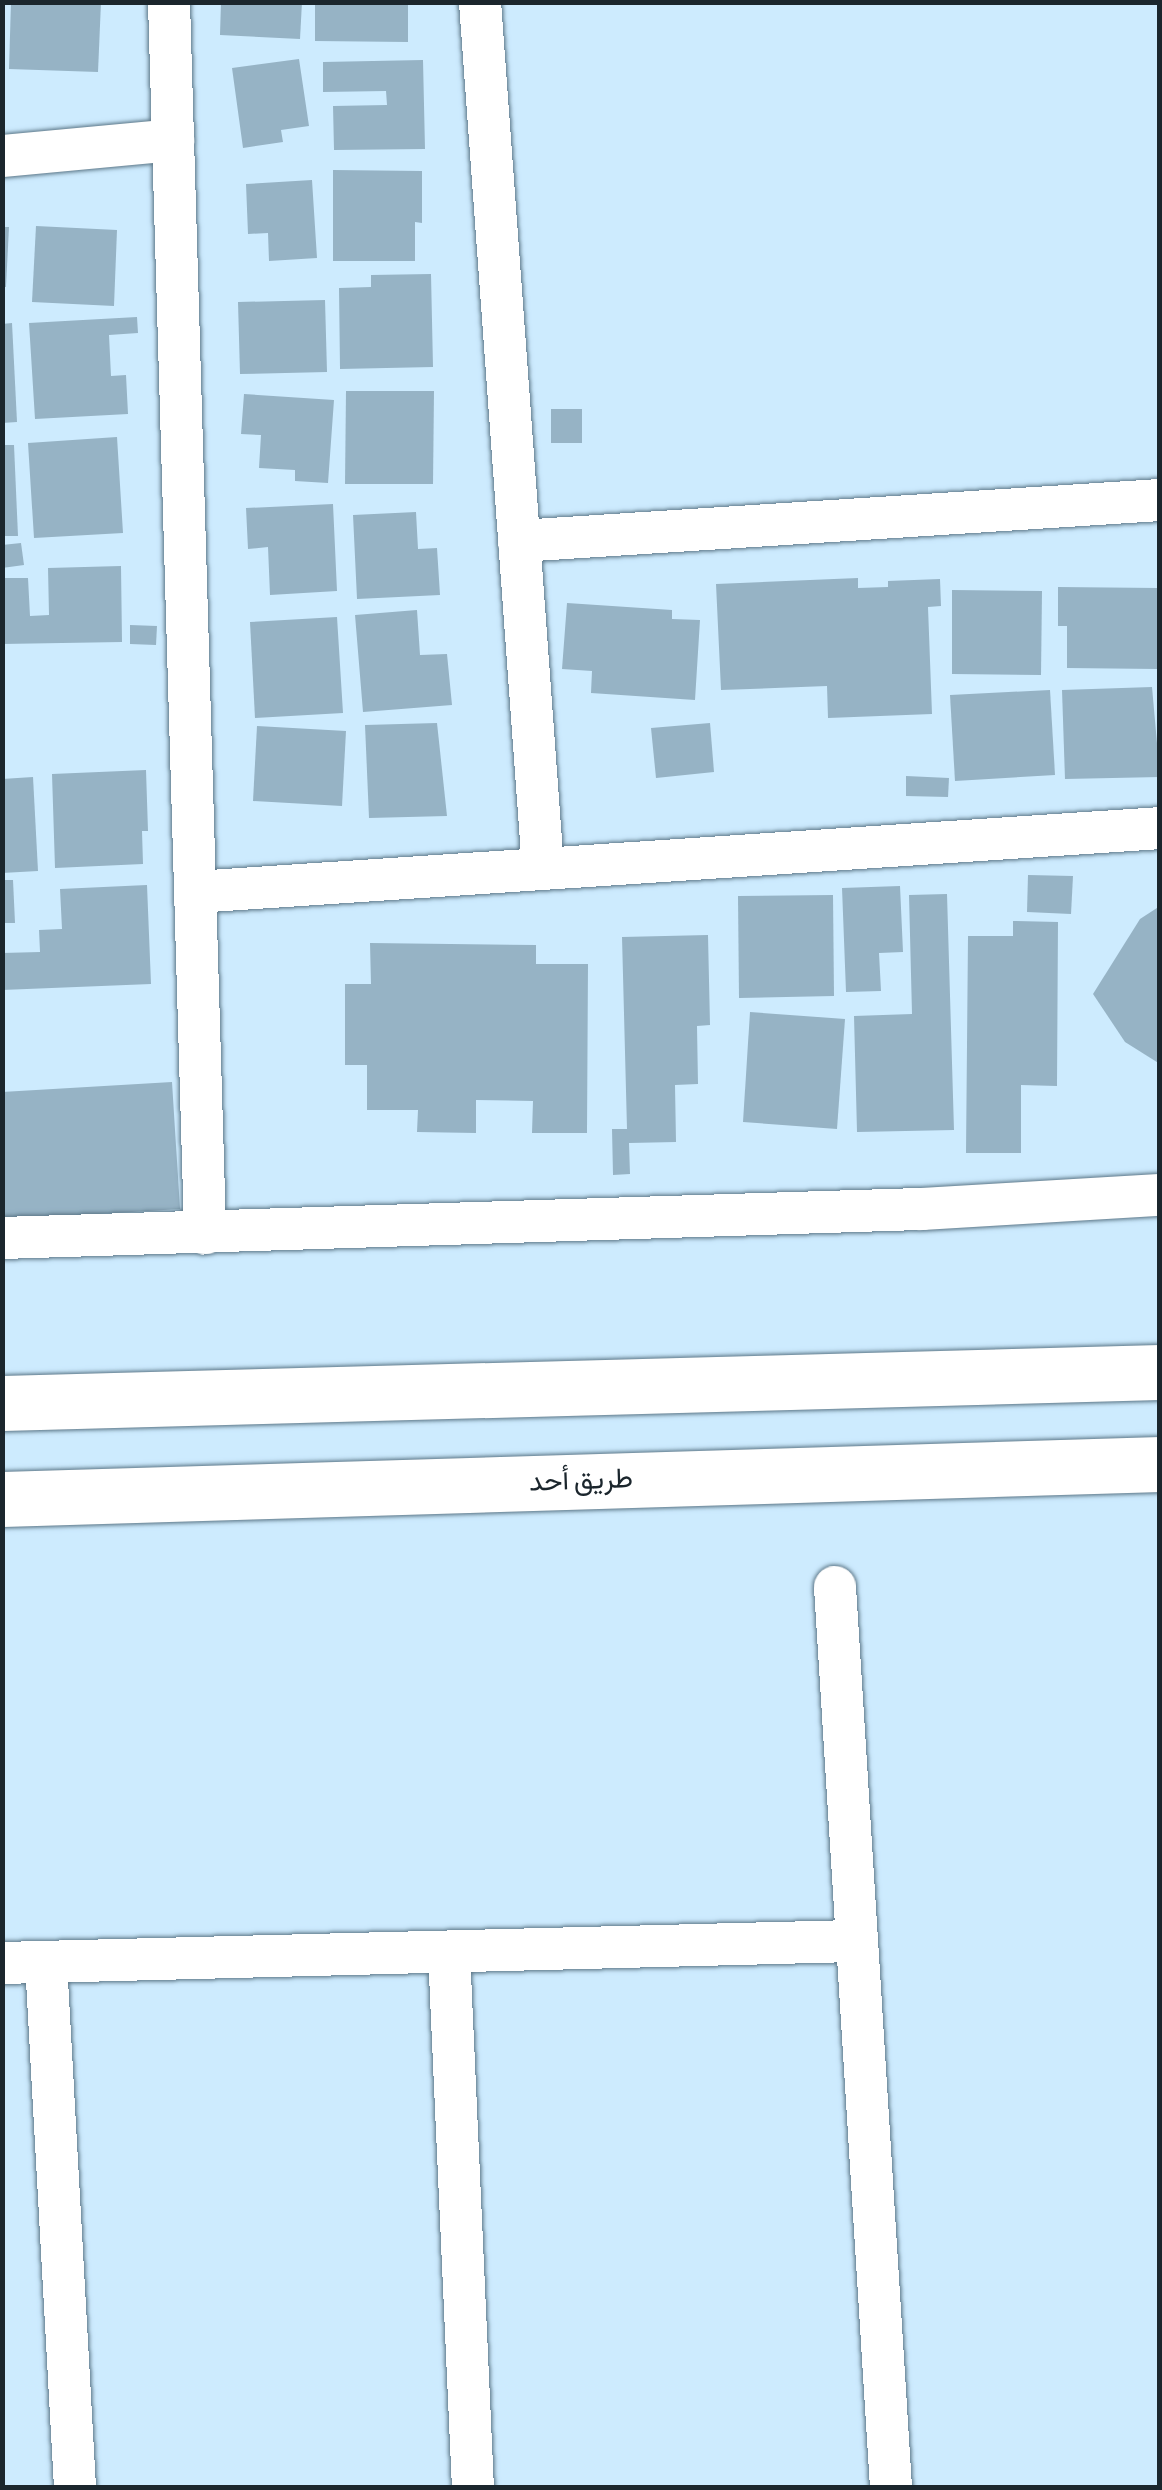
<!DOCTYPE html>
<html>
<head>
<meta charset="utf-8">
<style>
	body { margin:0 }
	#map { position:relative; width:1162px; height:2490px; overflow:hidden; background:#cdebfe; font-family:"Alegreya Sans",Vazirmatn,sans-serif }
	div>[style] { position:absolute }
	.building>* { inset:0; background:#96b3c5 }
	.roads { filter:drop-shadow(0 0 2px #5c7788) drop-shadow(0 0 2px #5c7788) }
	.street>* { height:42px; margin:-21px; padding:0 21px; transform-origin:21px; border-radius:21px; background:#fff }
	.primary>* { height:55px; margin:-27.5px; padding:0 27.5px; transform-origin:27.5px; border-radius:27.5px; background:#fff }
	span { translate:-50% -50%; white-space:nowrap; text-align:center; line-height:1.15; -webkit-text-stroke:10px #fff; paint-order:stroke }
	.street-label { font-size:28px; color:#1b262d }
	.frame { position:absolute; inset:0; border:5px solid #1b262d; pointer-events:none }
</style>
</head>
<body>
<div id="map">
	<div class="building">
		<div style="clip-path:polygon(11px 2px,101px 2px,98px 72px,9px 69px)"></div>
		<div style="clip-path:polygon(221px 2px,302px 2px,300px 39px,220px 35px)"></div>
		<div style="clip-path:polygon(315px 2px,408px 2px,408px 42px,315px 41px)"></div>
		<div style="clip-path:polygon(299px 59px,309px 126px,281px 130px,283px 142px,243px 148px,232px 68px)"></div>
		<div style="clip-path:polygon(423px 60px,425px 149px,334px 150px,333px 106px,387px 105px,386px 91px,323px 92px,323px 62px)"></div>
		<div style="clip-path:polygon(333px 170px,422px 171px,422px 223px,415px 222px,415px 261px,333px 261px)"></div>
		<div style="clip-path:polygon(312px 180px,317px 258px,269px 261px,268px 233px,248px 234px,246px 184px)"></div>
		<div style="clip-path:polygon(36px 226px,117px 230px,114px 306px,32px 302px)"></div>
		<div style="clip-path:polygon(2px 227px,9px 227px,6px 287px,2px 287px)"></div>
		<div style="clip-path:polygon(431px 274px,433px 367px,340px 369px,339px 288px,371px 287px,371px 275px)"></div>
		<div style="clip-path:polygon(325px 300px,327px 372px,240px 374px,238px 302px)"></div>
		<div style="clip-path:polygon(137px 317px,138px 333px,109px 335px,111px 376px,126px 375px,128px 414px,35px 419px,29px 323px)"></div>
		<div style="clip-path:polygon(12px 323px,17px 422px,2px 423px,2px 324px)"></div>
		<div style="clip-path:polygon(346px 391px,434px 391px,433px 484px,345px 484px)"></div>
		<div style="clip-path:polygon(244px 394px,334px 400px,328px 483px,295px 481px,295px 470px,259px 468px,261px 435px,241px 434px)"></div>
		<div style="clip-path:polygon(551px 409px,582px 409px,582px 443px,551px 443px)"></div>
		<div style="clip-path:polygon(117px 437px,123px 533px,34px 538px,28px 443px)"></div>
		<div style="clip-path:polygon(2px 445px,14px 445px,18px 536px,2px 536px)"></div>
		<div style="clip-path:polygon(333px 504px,337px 591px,270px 595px,268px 547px,248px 549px,246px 508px)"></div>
		<div style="clip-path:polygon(416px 512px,418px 549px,437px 548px,440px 595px,357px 599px,353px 515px)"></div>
		<div style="clip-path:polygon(21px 543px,24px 565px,2px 568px,2px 545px)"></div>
		<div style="clip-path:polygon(121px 566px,122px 642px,2px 644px,2px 578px,28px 578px,30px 616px,49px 615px,48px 568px)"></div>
		<div style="clip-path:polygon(858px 578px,858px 588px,888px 587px,888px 581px,940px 579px,941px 606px,928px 607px,932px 714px,828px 718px,827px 686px,721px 690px,716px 584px)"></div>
		<div style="clip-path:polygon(1058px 587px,1158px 588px,1157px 669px,1067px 668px,1067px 626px,1058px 626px)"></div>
		<div style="clip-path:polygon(952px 590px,1042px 591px,1041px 675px,952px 674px)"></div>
		<div style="clip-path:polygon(567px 603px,672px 610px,672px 619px,700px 620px,695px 700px,591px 693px,592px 671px,562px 669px)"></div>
		<div style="clip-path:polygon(417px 610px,420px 655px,447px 654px,452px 705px,363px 712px,355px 615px)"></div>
		<div style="clip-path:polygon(337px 617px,343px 713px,255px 718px,250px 622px)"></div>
		<div style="clip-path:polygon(130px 625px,157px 626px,156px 645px,130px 644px)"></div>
		<div style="clip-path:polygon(1152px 687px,1160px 777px,1065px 779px,1062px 690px)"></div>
		<div style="clip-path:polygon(1050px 690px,1055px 775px,955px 781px,950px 695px)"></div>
		<div style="clip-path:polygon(437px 723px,447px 816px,369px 818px,365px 725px)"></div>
		<div style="clip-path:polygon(710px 723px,714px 772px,656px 778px,651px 728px)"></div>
		<div style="clip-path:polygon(257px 726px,346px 731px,342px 806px,253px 801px)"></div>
		<div style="clip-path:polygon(146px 770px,148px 831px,142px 831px,143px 864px,55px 868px,52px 774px)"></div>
		<div style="clip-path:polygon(906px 776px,949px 778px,948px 797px,906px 796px)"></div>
		<div style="clip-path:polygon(33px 777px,38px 871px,2px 873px,2px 779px)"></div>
		<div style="clip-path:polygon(1028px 875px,1073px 876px,1071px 914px,1027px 912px)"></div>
		<div style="clip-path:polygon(2px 880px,13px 880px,15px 923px,2px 923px)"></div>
		<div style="clip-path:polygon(147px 885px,151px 984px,2px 990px,2px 953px,40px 952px,39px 930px,62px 929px,60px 889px)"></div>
		<div style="clip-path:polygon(900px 886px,903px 952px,879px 953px,881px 991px,846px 992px,842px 888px)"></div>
		<div style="clip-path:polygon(947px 894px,954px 1130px,857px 1132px,854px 1016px,912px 1014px,909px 895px)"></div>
		<div style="clip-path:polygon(833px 895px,834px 996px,739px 998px,738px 896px)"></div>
		<div style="clip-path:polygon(1160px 906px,1160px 1064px,1125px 1042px,1093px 994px,1140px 919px)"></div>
		<div style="clip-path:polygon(1013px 921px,1058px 922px,1057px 1086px,1021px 1085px,1021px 1153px,966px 1153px,968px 936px,1013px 936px)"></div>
		<div style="clip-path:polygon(708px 935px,710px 1025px,697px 1026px,698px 1084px,675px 1085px,676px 1142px,629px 1143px,630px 1174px,613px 1175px,612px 1129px,627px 1129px,622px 937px)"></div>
		<div style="clip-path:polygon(370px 943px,536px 945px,536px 964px,588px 964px,587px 1133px,532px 1133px,533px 1101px,476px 1100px,476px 1133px,417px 1132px,418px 1110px,367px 1110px,367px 1065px,345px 1065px,345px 984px,371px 984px)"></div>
		<div style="clip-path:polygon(750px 1012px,845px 1019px,837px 1129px,743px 1122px)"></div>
		<div style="clip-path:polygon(172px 1082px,180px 1209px,2px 1220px,2px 1092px)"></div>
	</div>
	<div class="roads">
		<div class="street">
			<div style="left:169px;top:2px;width:1232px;rotate:88.32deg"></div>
			<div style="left:480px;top:2px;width:868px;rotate:85.84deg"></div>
			<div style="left:2px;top:156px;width:172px;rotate:-5.3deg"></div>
			<div style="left:519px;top:541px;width:642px;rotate:-3.66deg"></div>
			<div style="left:195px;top:892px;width:967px;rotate:-3.79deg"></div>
			<div style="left:2px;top:1238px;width:920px;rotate:-1.81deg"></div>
			<div style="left:922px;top:1209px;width:238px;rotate:-3.4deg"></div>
			<div style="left:835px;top:1587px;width:903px;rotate:86.44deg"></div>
			<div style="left:449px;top:1952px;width:537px;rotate:87.44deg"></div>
			<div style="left:46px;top:1962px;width:527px;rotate:86.84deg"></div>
			<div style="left:2px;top:1963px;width:853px;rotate:-1.48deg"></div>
		</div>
		<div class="primary">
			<div style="left:2px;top:1403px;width:1158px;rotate:-1.53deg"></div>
			<div style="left:2px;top:1499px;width:1159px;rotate:-1.73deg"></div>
		</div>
	</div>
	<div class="street-label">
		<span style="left:581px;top:1481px;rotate:-2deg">طريق أحد</span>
	</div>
	<div class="frame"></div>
</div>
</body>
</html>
